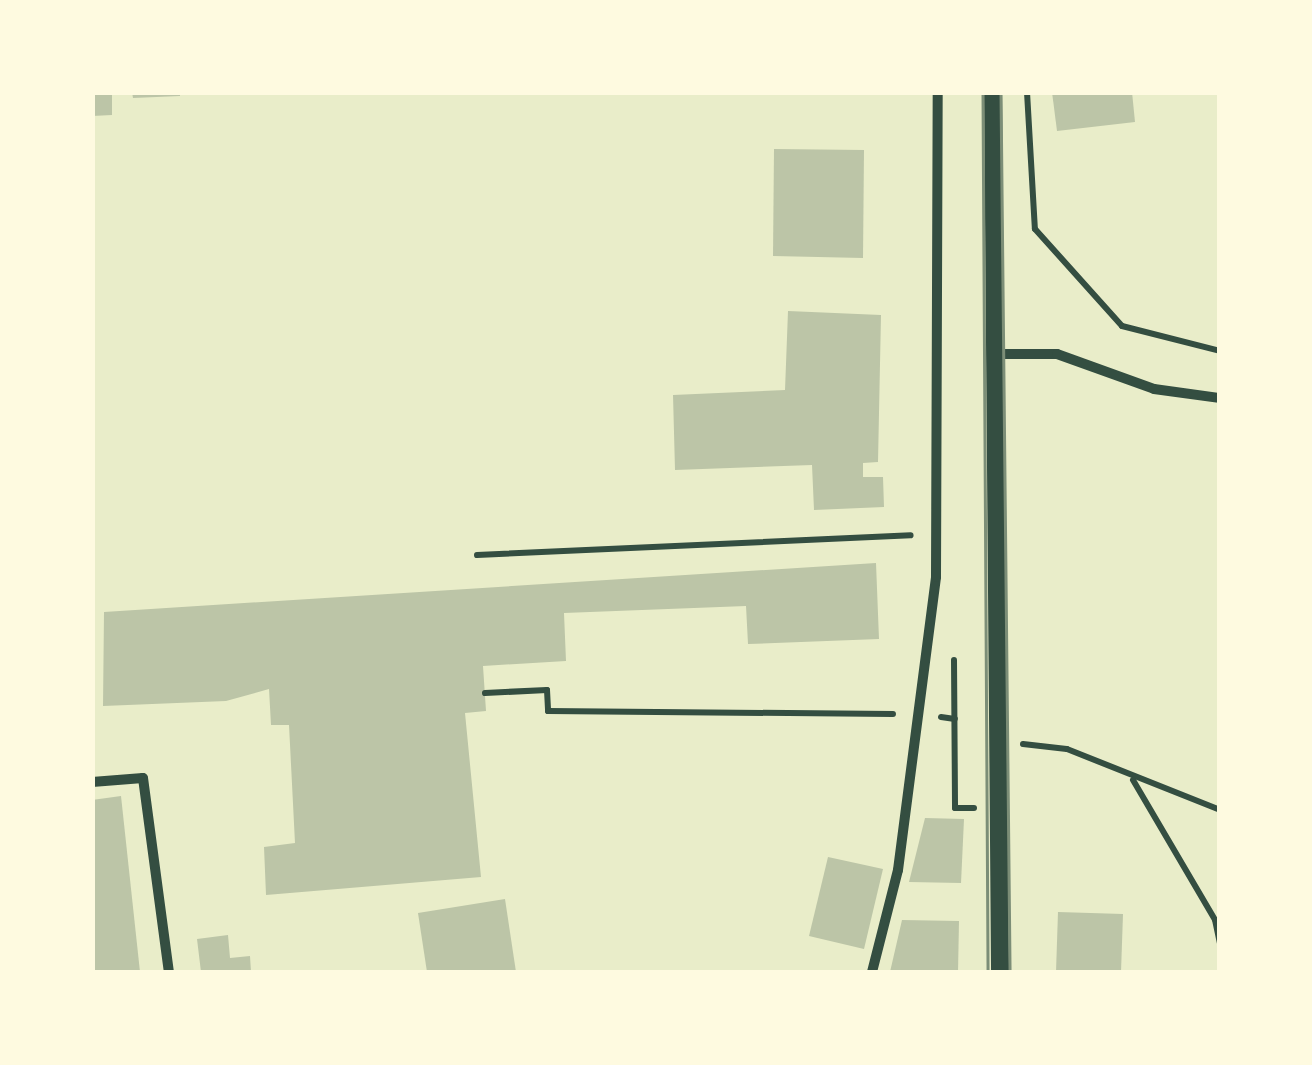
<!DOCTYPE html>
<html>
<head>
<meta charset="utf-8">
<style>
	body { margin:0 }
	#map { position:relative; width:1312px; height:1065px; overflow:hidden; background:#e9edc9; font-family:"Public Sans",sans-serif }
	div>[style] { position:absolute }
	.building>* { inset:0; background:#bcc5a7 }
	.path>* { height:6px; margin:-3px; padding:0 3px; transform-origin:3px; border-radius:3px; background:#344e41 }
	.minor>* { height:10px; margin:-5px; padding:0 5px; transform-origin:5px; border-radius:5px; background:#344e41 }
	.tertiary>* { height:18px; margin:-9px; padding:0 9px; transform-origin:9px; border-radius:9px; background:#344e41 }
	.tram>* { height:2.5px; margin:-1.25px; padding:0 1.25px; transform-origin:1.25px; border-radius:1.25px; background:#7c8e77 }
	span { translate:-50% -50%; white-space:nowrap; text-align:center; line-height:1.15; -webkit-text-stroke:8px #fefae0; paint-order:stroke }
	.frame { position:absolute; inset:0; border:95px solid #fefae0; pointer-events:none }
</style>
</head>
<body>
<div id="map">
	<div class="building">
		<div style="clip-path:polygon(92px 92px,112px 92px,112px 115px,92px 116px)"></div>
		<div style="clip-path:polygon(132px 92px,180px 92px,180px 96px,133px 98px)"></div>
		<div style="clip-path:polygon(1052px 92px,1132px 92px,1135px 122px,1057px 131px)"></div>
		<div style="clip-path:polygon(774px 149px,864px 150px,863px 258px,773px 256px)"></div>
		<div style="clip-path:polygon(788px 311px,881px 315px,878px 462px,863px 463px,863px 477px,883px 477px,884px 507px,814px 510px,812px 465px,675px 470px,673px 395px,785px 390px)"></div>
		<div style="clip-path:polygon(876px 563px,879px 639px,748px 644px,746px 606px,564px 613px,566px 661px,483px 666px,486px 711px,465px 713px,481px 877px,266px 895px,264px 847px,295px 843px,289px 725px,271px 725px,269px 689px,226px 701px,103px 706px,104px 612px)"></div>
		<div style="clip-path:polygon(121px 796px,140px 972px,92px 972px,92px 800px)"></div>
		<div style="clip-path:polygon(925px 818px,964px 819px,961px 883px,909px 882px)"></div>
		<div style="clip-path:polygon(828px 857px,883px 869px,864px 949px,809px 936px)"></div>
		<div style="clip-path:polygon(505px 899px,516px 972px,427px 972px,418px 913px)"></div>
		<div style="clip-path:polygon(1058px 912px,1123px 914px,1121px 972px,1056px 972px)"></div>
		<div style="clip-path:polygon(902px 920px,959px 921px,958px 972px,890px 972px)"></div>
		<div style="clip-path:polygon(228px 935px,230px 958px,250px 956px,251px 972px,201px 972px,197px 939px)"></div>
	</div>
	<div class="path">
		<div style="left:1027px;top:92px;width:137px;rotate:86.7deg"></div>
		<div style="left:1035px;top:229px;width:130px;rotate:48.1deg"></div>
		<div style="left:1122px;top:326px;width:101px;rotate:14.3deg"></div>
		<div style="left:477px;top:555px;width:434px;rotate:-2.6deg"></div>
		<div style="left:954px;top:660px;width:148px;rotate:89.6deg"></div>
		<div style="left:955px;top:808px;width:19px"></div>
		<div style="left:485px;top:693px;width:62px;rotate:-2.8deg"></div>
		<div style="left:547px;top:690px;width:21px;rotate:87deg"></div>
		<div style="left:548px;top:711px;width:345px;rotate:0.5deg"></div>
		<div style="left:941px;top:717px;width:14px;rotate:8deg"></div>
		<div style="left:1023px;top:744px;width:44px;rotate:6.5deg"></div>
		<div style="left:1067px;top:749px;width:165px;rotate:21.7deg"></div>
		<div style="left:1133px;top:780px;width:162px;rotate:59.6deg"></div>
		<div style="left:1215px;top:920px;width:25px;rotate:78deg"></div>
	</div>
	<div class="minor">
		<div style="left:996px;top:354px;width:61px"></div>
		<div style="left:1057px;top:354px;width:103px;rotate:19.8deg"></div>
		<div style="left:1154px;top:389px;width:67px;rotate:7.8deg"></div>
		<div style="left:92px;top:782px;width:51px;rotate:-4.5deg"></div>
		<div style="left:143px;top:778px;width:196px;rotate:82.4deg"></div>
		<div style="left:872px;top:972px;width:105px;rotate:-75.7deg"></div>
		<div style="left:898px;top:870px;width:295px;rotate:-82.6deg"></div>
		<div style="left:936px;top:577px;width:485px;rotate:-89.8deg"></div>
	</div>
	<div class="tertiary">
		<div style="left:993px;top:92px;width:880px;rotate:89.54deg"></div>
	</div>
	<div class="tram">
		<div style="left:983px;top:92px;width:880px;rotate:89.67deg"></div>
		<div style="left:1001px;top:92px;width:880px;rotate:89.41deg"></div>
	</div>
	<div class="frame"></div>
</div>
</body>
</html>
